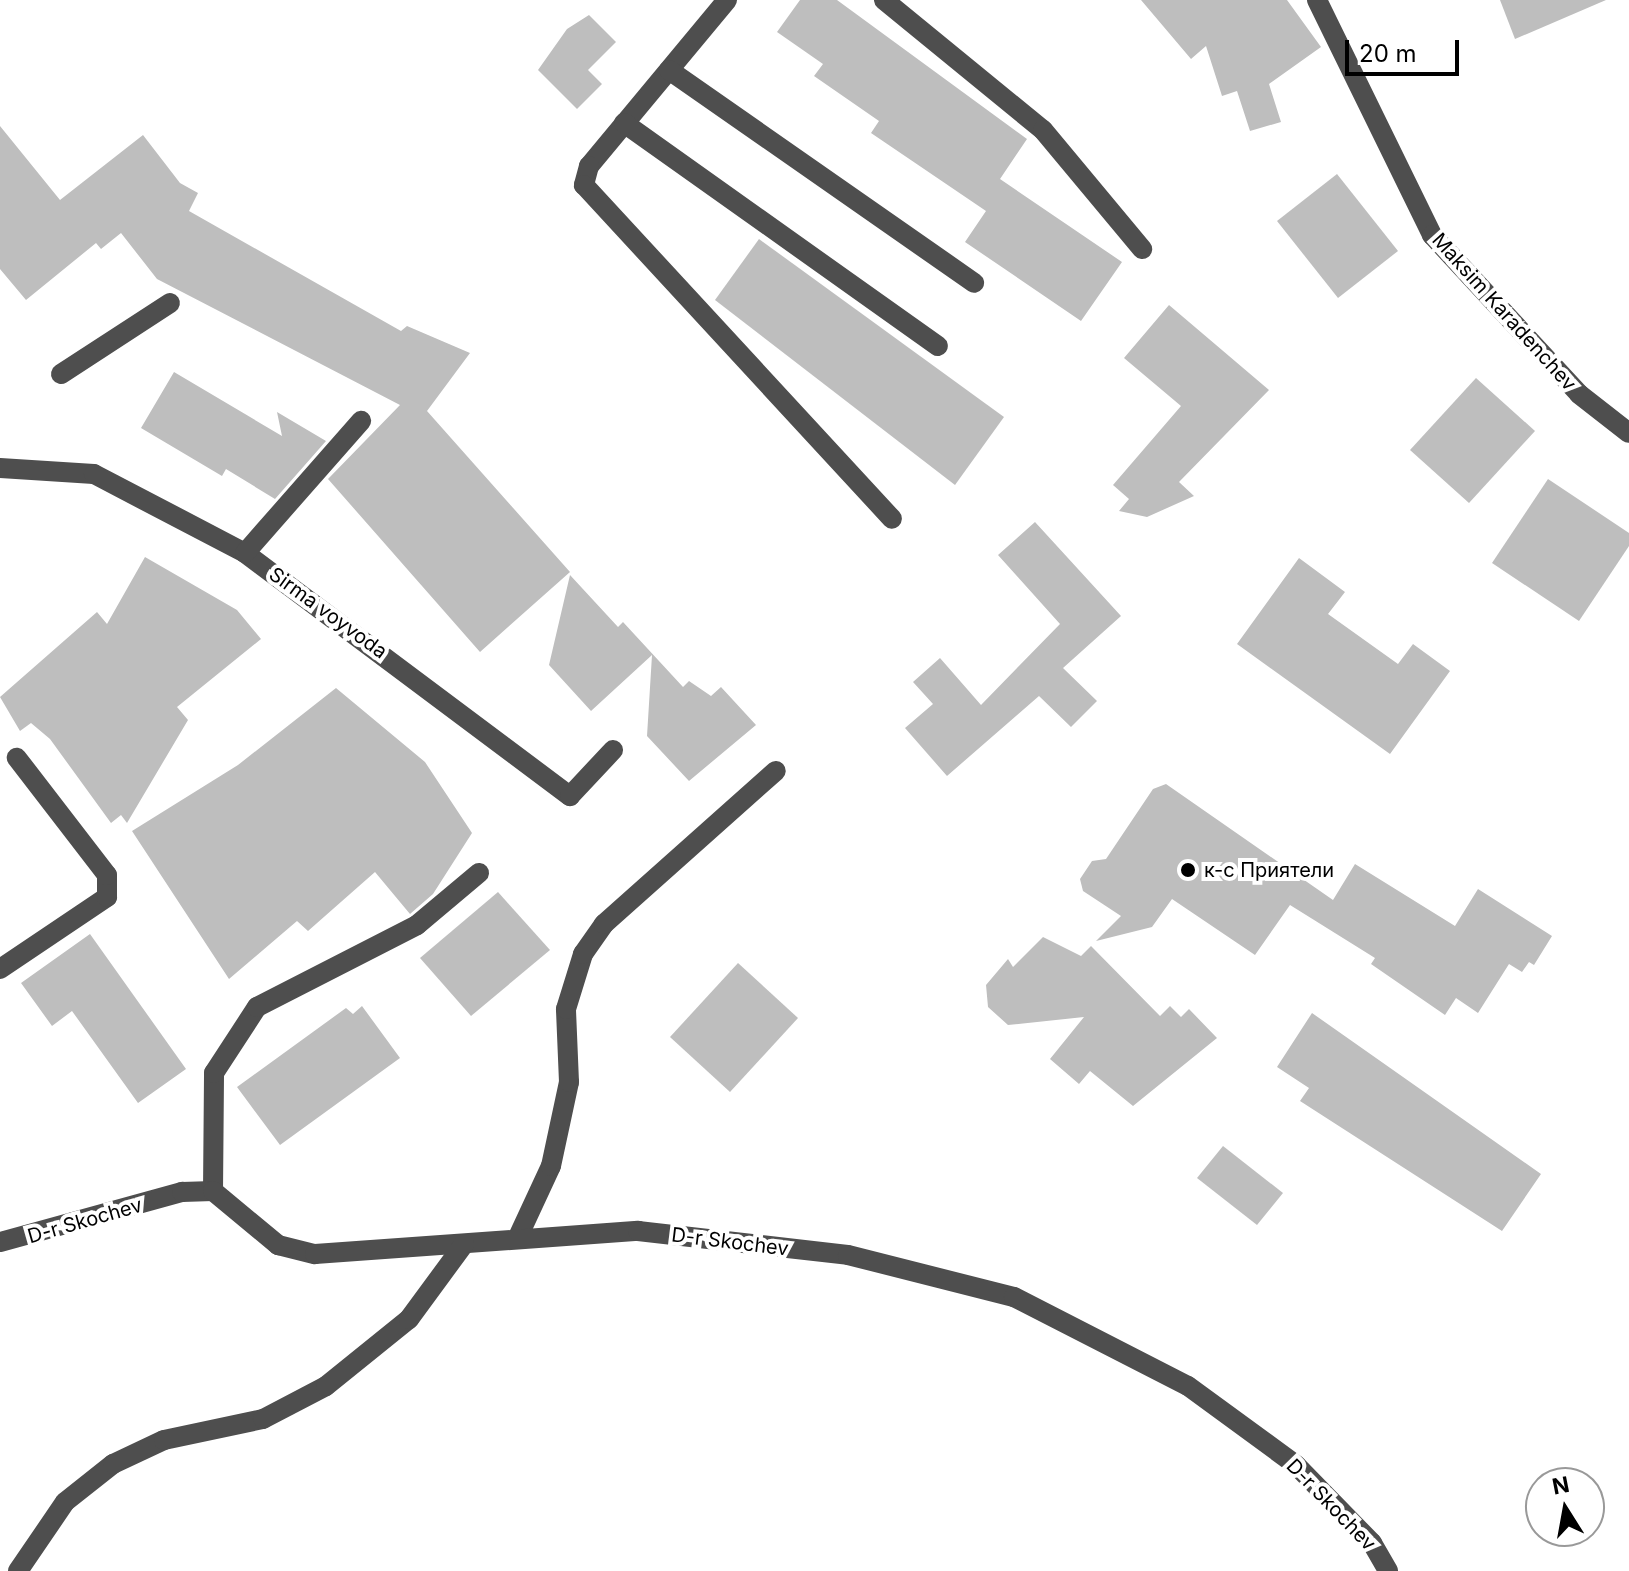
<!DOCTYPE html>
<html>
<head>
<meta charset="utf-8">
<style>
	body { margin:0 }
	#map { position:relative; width:1629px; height:1571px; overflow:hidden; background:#fff; font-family:Inter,sans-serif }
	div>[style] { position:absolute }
	.building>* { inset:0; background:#bebebe }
	.minor>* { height:20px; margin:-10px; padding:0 10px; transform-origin:10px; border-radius:10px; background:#4e4e4e }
	.dots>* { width:22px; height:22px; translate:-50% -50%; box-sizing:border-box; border:4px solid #fff; border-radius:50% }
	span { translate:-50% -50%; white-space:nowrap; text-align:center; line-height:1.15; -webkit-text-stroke:8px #fff; paint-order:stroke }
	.street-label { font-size:20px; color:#000 }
	.poi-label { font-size:20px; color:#000 }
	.left { translate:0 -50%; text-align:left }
	.north { position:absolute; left:1525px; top:1467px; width:80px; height:80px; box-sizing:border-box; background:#fff; border:2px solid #999; border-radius:50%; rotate:349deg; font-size:22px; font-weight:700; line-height:32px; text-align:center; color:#000 }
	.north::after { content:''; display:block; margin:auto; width:28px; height:36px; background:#000; clip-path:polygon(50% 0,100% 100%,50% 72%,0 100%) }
	.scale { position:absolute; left:1345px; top:40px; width:114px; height:36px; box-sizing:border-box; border:4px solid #000; border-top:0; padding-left:10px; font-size:24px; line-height:28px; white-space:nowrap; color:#000; -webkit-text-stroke:6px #fff; paint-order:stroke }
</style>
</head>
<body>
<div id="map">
	<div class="building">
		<div style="clip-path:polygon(800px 0,837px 0,1027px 139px,1000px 179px,1122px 262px,1081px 321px,965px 242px,986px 211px,871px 133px,879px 121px,814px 76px,823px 64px,777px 32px)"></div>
		<div style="clip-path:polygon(1141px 0,1287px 0,1321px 47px,1269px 84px,1281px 122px,1250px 131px,1237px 91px,1222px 96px,1206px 46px,1191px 59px)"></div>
		<div style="clip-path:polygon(1500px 0,1606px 0,1515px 39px)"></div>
		<div style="clip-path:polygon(589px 15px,616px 42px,588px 70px,602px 84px,577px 109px,538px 70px,567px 29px)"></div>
		<div style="clip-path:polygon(0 126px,60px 200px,143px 135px,180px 183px,198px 193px,189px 211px,401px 331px,407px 326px,470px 353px,427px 411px,570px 572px,480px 652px,328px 479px,400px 405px,157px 279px,121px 233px,101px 249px,96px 243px,26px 300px,0 269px)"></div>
		<div style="clip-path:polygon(1337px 174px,1398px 251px,1338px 298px,1277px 221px)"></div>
		<div style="clip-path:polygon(759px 239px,1004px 417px,955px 485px,715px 300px)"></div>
		<div style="clip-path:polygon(1169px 305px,1269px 390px,1179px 482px,1194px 496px,1147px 517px,1119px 511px,1129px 499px,1113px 485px,1181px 406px,1124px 358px)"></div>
		<div style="clip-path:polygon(174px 372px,282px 436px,277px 412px,326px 441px,275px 499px,226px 469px,222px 476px,141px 428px)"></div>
		<div style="clip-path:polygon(1476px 378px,1535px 431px,1469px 503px,1410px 450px)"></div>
		<div style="clip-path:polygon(1548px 479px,1629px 533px,1629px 546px,1579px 621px,1492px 563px)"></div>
		<div style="clip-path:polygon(1035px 522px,1121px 616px,1063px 668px,1097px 701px,1071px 727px,1039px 696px,947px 776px,905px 728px,933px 704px,913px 682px,940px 658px,981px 705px,1060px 624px,998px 555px)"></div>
		<div style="clip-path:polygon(145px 557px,237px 610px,261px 639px,177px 707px,188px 720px,127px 823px,121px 815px,111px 823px,50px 739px,31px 723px,20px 731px,0 697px,97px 612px,107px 624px)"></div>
		<div style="clip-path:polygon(1299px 558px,1345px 592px,1328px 614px,1398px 664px,1413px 644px,1450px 671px,1390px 754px,1237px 644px)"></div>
		<div style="clip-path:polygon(570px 575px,618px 627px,623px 622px,683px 687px,689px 681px,711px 696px,721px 687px,756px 725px,689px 781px,647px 736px,652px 655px,591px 711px,549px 665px)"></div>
		<div style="clip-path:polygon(336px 688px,425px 762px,472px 833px,433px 894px,410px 914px,375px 872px,308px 931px,297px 921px,229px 979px,132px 831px,238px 765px)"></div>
		<div style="clip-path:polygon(1166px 784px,1333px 900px,1355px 864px,1455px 926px,1478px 889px,1552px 936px,1534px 965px,1529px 962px,1522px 972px,1509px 964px,1478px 1013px,1456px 998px,1445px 1015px,1371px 964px,1375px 958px,1290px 905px,1255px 955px,1172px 899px,1152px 927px,1096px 941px,1121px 916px,1083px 891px,1080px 879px,1092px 861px,1106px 859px,1153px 789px)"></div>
		<div style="clip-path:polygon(498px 892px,550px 950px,471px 1016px,420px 958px)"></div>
		<div style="clip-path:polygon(90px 934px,186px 1069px,138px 1103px,72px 1011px,52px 1026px,21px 983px)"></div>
		<div style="clip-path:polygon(1043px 937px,1081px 956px,1091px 946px,1160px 1016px,1170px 1006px,1181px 1017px,1189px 1009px,1217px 1038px,1133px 1106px,1090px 1071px,1079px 1084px,1050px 1059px,1084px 1017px,1008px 1025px,988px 1007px,986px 985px,1008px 959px,1013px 967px)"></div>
		<div style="clip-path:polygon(738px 963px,798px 1018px,730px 1092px,670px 1037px)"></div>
		<div style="clip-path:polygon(362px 1006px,400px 1058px,280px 1145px,237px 1087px,346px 1008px,353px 1014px)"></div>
		<div style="clip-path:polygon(1312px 1013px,1541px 1174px,1502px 1231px,1300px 1101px,1309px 1088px,1277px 1067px)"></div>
		<div style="clip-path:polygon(1223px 1146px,1283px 1193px,1257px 1225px,1197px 1178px)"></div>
	</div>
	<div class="minor">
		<div style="left:727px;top:0;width:216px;rotate:129.7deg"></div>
		<div style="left:589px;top:166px;width:20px;rotate:105deg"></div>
		<div style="left:584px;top:185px;width:454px;rotate:47.3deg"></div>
		<div style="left:884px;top:0;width:205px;rotate:39.3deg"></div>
		<div style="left:1043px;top:130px;width:155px;rotate:50.2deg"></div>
		<div style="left:1317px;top:0;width:262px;rotate:63.9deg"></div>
		<div style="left:1432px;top:235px;width:217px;rotate:47.2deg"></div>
		<div style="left:1579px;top:394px;width:63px;rotate:38deg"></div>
		<div style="left:669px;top:70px;width:372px;rotate:34.9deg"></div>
		<div style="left:624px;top:123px;width:385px;rotate:35.4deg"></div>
		<div style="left:61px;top:374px;width:130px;rotate:-33.1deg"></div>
		<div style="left:0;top:468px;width:94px;rotate:3.7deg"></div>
		<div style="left:94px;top:474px;width:170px;rotate:27.6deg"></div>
		<div style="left:245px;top:553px;width:406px;rotate:36.8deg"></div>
		<div style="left:570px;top:796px;width:63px;rotate:-46.9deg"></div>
		<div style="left:245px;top:553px;width:176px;rotate:-48.7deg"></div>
		<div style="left:0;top:969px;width:129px;rotate:-33.9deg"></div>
		<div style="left:107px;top:897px;width:22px;rotate:-90deg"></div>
		<div style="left:107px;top:875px;width:148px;rotate:-127.6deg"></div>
		<div style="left:213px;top:1191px;width:118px;rotate:-89.5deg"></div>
		<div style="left:214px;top:1073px;width:79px;rotate:-56.9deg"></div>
		<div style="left:257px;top:1007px;width:180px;rotate:-27.1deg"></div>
		<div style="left:417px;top:925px;width:81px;rotate:-40deg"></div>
		<div style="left:518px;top:1237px;width:78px;rotate:-65.1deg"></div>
		<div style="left:551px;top:1166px;width:86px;rotate:-77.9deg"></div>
		<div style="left:569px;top:1082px;width:73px;rotate:-92.4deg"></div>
		<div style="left:566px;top:1009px;width:58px;rotate:-72.8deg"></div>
		<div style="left:583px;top:954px;width:37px;rotate:-55deg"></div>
		<div style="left:604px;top:924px;width:230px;rotate:-41.7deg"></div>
		<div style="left:0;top:1242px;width:189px;rotate:-15.4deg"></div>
		<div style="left:182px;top:1192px;width:31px;rotate:-2deg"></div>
		<div style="left:213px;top:1191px;width:85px;rotate:39.7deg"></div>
		<div style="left:278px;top:1245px;width:38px;rotate:14deg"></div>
		<div style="left:315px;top:1254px;width:324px;rotate:-4.1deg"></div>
		<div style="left:638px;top:1231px;width:211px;rotate:6.5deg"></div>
		<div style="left:848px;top:1255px;width:171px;rotate:14.2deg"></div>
		<div style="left:1014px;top:1297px;width:195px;rotate:27.1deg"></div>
		<div style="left:1188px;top:1386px;width:134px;rotate:36.2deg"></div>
		<div style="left:1296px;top:1465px;width:109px;rotate:45.7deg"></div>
		<div style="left:1372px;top:1543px;width:32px;rotate:60deg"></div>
		<div style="left:18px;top:1571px;width:83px;rotate:-55.7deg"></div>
		<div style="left:65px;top:1502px;width:61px;rotate:-38.4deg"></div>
		<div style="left:113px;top:1464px;width:56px;rotate:-25.2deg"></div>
		<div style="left:164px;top:1440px;width:101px;rotate:-12deg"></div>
		<div style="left:263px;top:1419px;width:71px;rotate:-27.6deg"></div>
		<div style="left:326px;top:1386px;width:107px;rotate:-38.9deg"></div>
		<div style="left:409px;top:1319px;width:93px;rotate:-53.7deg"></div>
	</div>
	<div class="dots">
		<div style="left:1188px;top:870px;background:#000"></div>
	</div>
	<div class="street-label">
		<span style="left:1504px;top:312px;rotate:48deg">Maksim Karadenchev</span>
		<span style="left:328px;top:613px;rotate:36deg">Sirma voyvoda</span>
		<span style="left:85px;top:1221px;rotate:-16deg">D-r Skochev</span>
		<span style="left:730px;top:1242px;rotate:7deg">D-r Skochev</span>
		<span style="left:1331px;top:1505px;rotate:46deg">D-r Skochev</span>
	</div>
	<div class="poi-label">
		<span class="left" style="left:1204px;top:870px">к-с Приятели</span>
	</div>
	<div class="north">N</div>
	<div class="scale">20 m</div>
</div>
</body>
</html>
